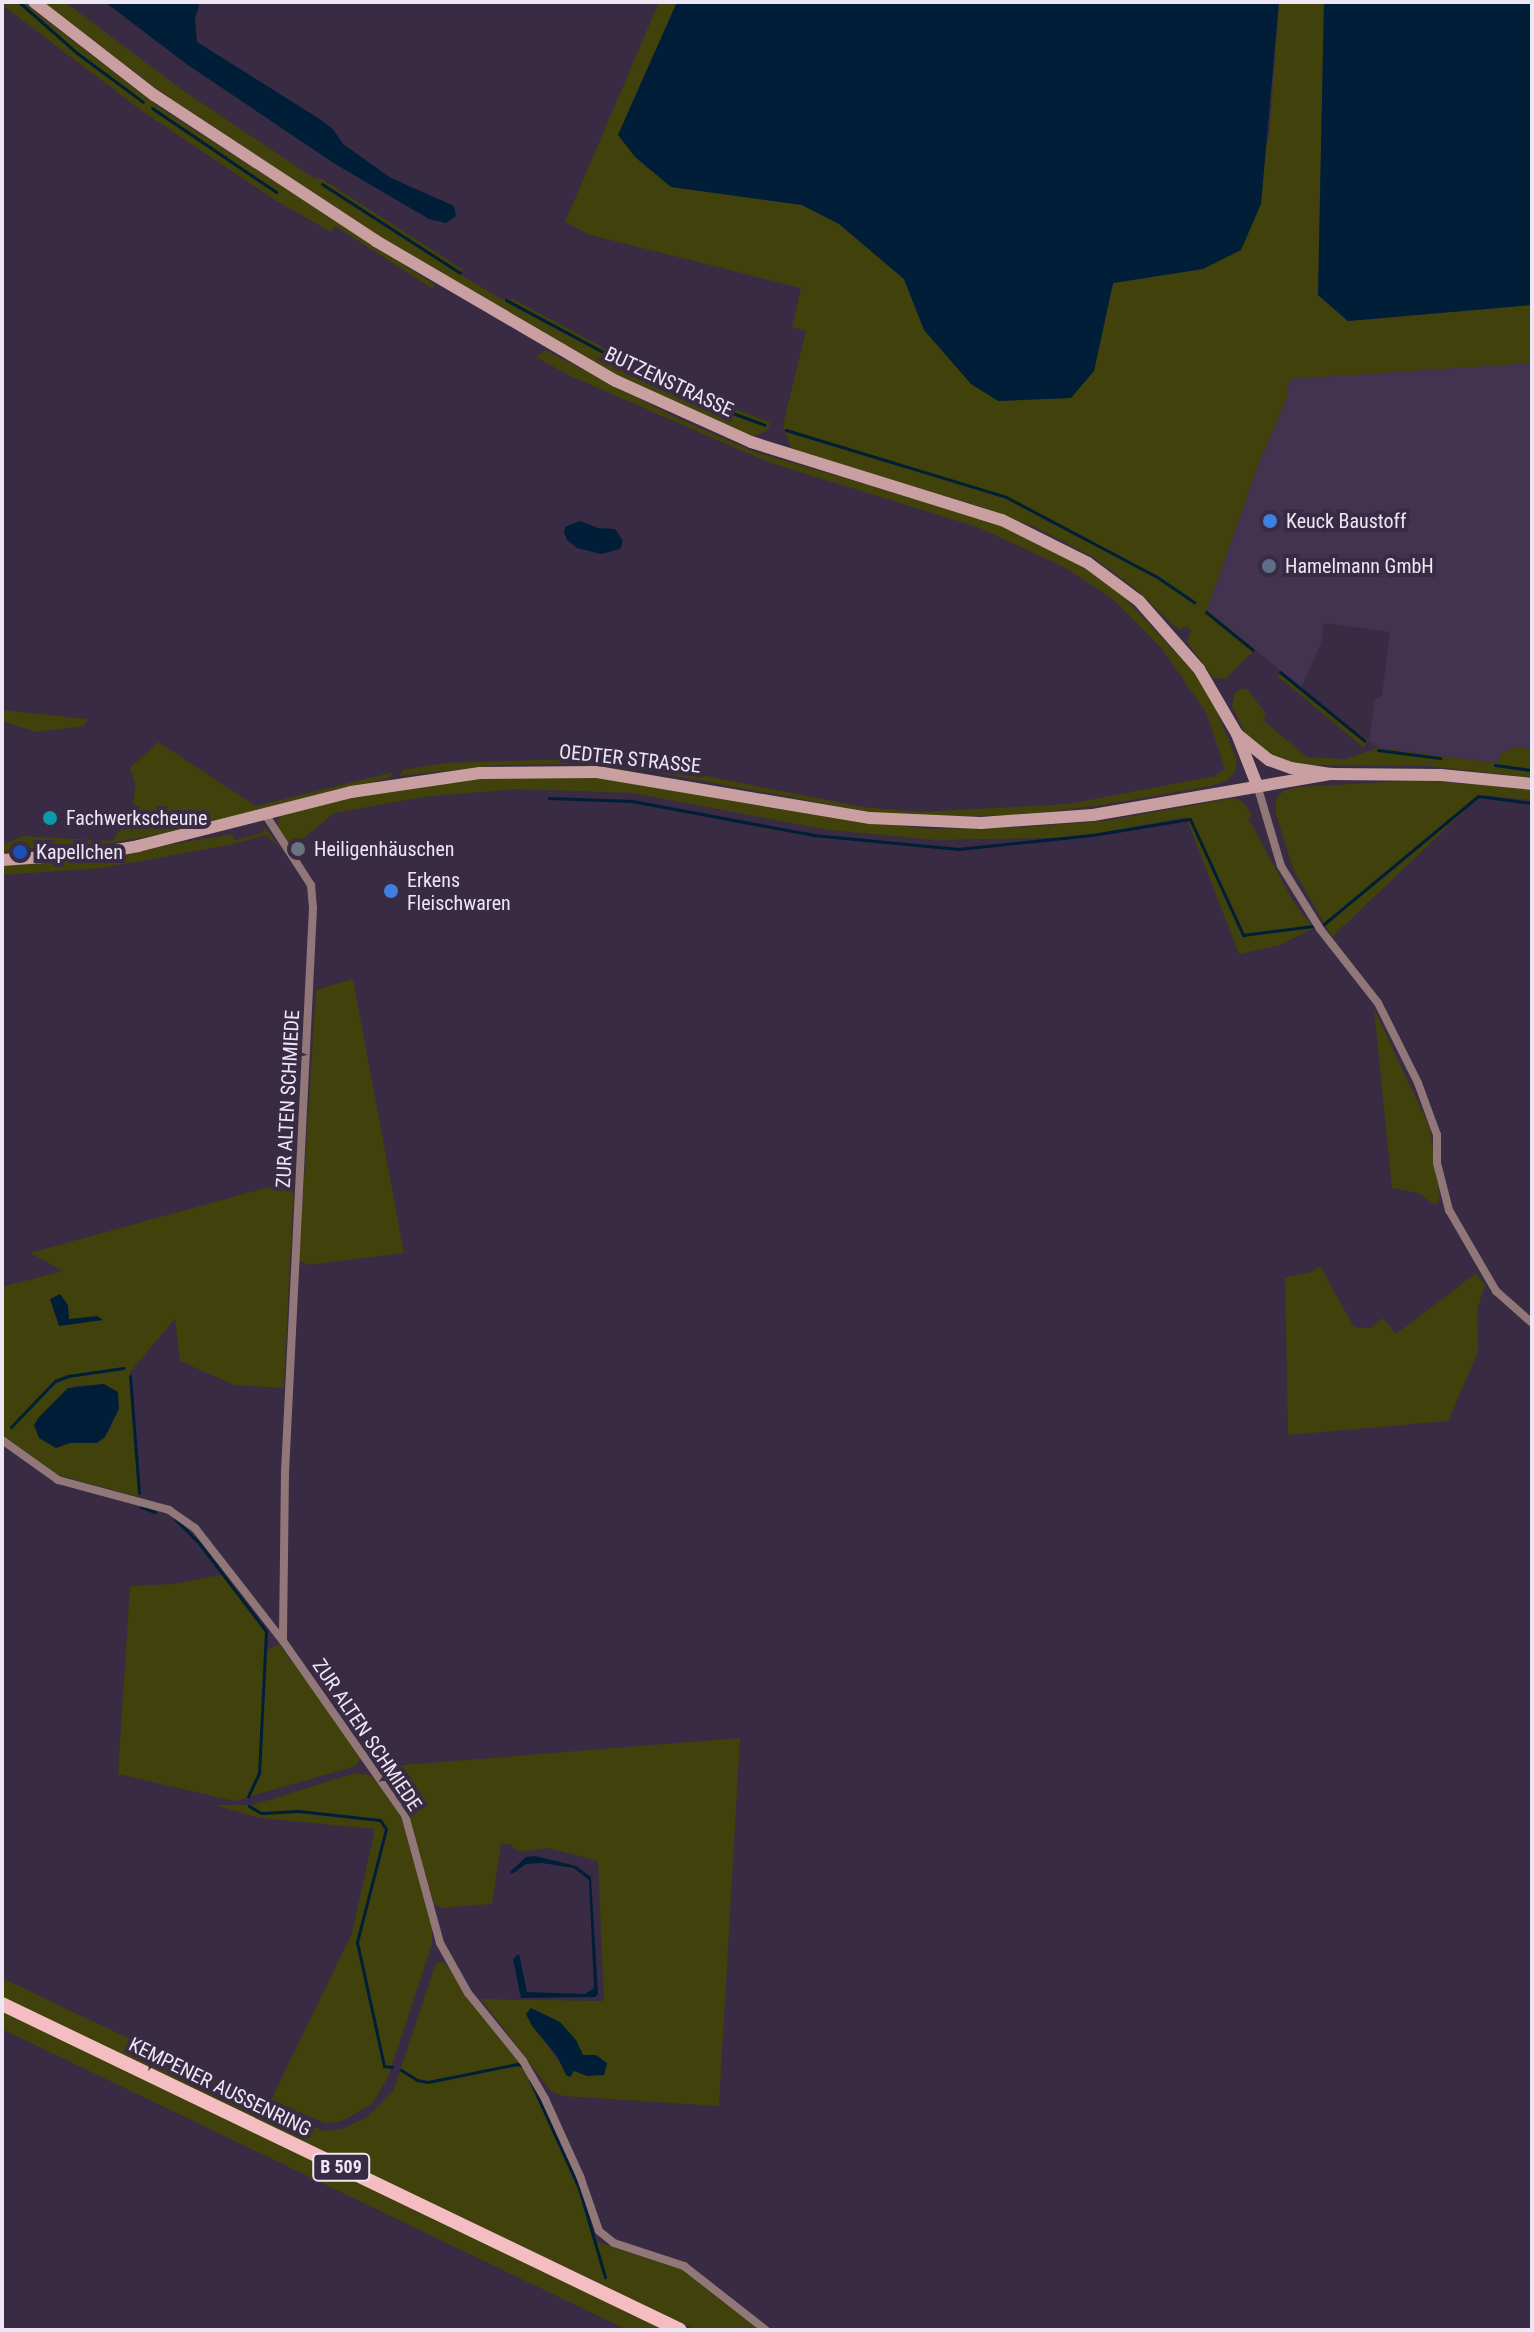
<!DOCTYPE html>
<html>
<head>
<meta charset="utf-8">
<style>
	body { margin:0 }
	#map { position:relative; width:1534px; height:2332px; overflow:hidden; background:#382b43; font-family:"Roboto Condensed",sans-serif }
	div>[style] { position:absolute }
	.built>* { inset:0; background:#433351 }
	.green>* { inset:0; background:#40410b }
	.water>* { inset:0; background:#001e37 }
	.stream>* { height:3px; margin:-1.5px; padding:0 1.5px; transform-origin:1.5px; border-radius:1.5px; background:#001e37 }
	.street>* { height:8px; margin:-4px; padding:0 4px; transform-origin:4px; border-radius:4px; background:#927779 }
	.secondary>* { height:12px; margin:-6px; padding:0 6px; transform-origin:6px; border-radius:6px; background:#c99fa2 }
	.primary>* { height:14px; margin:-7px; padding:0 7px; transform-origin:7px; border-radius:7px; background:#f4bdc1 }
	.dots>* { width:22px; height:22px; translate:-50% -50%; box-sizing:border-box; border:4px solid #382b43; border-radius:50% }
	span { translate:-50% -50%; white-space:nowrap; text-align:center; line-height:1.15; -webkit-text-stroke:8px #382b43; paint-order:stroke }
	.shield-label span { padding:2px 6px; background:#382b43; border:2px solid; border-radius:6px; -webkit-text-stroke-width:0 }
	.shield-label { font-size:18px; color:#ede6f5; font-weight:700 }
	.street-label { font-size:20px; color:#ede6f5 }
	.poi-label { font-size:20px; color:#ede6f5 }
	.left { translate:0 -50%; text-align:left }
	.frame { position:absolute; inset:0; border:4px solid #ede6f5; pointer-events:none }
</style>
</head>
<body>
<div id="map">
	<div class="built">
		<div style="clip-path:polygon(1532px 363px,1532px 749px,1514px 747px,1497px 763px,1378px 748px,1369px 741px,1375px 699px,1382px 696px,1390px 632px,1324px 623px,1321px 643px,1301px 688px,1207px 610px,1259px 463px,1287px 397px,1289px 379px)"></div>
	</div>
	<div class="green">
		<div style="clip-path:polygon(23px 2px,159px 107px,434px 284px,433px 289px,335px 226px,331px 232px,275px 200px,146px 114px,2px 5px)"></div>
		<div style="clip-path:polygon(43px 2px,65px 2px,181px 89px,314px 178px,322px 179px,462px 269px,461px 275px,503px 300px,513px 299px,680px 389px,770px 422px,768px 430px,756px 436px,745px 434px,678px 408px,546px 338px,429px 269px,158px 90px)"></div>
		<div style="clip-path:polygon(659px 2px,677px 2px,618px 135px,671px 187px,802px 205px,839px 224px,904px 279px,924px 330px,1094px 371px,1113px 283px,1203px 269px,1269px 139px,1279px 2px,1324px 2px,1318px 295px,1348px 321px,1532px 305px,1532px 363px,1289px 379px,1287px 397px,1259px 463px,1207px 610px,1255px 649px,1226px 679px,1213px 678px,1187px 642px,1191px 630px,1187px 626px,1180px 630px,1172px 624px,1137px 590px,1093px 557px,1037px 528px,982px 507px,802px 454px,791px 447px,783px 425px,806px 331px,792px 327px,801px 288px,590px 235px,565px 222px)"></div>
		<div style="clip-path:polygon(545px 350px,679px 419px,755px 452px,976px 516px,1030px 538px,1076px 562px,1120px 593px,1195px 673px,1215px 707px,1237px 760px,1235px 772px,1228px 780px,1211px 786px,1102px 805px,1021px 815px,940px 817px,869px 812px,654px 772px,573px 764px,501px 765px,399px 776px,403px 770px,445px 763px,575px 759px,661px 767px,863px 807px,919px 812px,1068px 804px,1215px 776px,1225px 769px,1207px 714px,1163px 650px,1113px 599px,1064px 567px,977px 527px,771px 463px,733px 447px,566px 374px,536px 357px)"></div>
		<div style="clip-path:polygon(1281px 671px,1317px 701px,1369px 741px,1363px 747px,1277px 676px)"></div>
		<div style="clip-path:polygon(1242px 688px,1248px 690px,1266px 714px,1263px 720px,1307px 757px,1345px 759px,1378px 748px,1497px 763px,1501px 753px,1514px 747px,1532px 749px,1532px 778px,1429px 766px,1301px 765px,1271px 756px,1245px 733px,1232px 706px,1235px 693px)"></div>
		<div style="clip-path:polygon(2px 710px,88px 719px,84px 726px,36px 732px,2px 721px)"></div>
		<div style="clip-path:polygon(158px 742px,256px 806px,394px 772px,389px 778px,188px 829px,74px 850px,23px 848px,2px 852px,2px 845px,22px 836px,112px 841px,133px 813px,135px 784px,130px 768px)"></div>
		<div style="clip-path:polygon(546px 775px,615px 779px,849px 820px,929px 829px,1023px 827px,1104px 821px,1233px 798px,1243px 802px,1252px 816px,1248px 818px,1293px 901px,1314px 928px,1280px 945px,1239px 954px,1186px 817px,1100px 833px,1052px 838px,936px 840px,829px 830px,632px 793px,516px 789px,423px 797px,334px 813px,299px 842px,289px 844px,277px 827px,280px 815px,382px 790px,467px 779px)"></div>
		<div style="clip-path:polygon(1420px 780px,1532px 789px,1532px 800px,1481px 795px,1332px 937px,1294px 871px,1275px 811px,1276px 799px,1283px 791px,1298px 787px)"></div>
		<div style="clip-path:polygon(263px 825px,280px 847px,266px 835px,229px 845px,102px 868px,2px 875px,2px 865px,75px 861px,232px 834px,235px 840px,264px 832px)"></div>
		<div style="clip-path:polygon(353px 979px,404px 1253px,307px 1265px,299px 1260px,316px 990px)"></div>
		<div style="clip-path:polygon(1374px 1009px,1430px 1128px,1440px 1200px,1435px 1205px,1418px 1193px,1392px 1188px)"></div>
		<div style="clip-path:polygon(evenodd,294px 1180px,284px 1388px,234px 1385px,180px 1361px,175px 1319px,130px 1372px,139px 1497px,58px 1475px,2px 1435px,2px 1287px,63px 1271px,30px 1253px,294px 1180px,104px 1384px,111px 1427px,105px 1437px,97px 1443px,70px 1443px,56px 1448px,39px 1417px,74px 1386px,104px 1384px)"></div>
		<div style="clip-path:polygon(1320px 1266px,1354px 1327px,1370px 1328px,1383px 1318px,1396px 1334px,1476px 1273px,1485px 1285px,1477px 1310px,1478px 1352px,1448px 1421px,1288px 1435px,1285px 1278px,1311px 1272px)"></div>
		<div style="clip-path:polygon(225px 1574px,267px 1630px,267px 1650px,279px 1644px,361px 1756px,356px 1766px,234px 1801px,118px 1774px,130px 1586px,173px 1584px)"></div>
		<div style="clip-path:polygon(evenodd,740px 1738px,719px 2106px,563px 2096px,551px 2091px,481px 1999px,604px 2001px,598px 1861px,548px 1848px,519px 1852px,509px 1844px,501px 1844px,492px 1904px,442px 1908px,434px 1904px,408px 1813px,378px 1767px,740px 1738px,526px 2014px,582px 2056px,588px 2055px,574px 2070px,559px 2062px,526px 2014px)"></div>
		<div style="clip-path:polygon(356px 1773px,368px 1775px,379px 1782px,401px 1816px,432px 1926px,432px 1944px,388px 2077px,372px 2104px,340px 2122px,325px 2123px,271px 2100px,352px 1933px,375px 1829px,260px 1818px,214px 1805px,252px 1805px)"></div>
		<div style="clip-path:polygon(444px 1962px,527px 2073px,580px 2188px,597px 2242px,683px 2270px,761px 2330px,696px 2330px,2px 1997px,2px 1978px,323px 2131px,342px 2129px,366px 2118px,393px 2092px,436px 1963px)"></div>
		<div style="clip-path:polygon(2px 2011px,668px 2330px,627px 2330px,617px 2325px,2px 2029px)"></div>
	</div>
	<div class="water">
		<div style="clip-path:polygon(105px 2px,200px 2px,195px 19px,197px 42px,318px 118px,333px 129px,343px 144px,391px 178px,454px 206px,456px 216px,446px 223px,429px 219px,335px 164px,185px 63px)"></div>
		<div style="clip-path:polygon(677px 2px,1279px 2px,1261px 204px,1241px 250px,1203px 269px,1113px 283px,1094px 371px,1071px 398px,998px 401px,971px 384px,924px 330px,904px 279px,839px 224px,802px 205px,671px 187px,635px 157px,618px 135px)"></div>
		<div style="clip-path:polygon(1324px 2px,1532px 2px,1532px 305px,1348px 321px,1318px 295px)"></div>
		<div style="clip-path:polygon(580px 521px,598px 528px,615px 529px,623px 541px,620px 549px,601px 554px,577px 548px,567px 540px,564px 532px,565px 527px)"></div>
		<div style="clip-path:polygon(60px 1294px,68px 1305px,69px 1319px,97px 1316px,103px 1320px,59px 1326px,50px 1299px)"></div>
		<div style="clip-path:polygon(104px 1384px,118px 1392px,119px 1409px,105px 1437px,97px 1443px,70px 1443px,56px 1448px,39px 1438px,34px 1425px,39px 1417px,68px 1388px)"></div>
		<div style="clip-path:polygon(535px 1856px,576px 1866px,591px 1877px,598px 1994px,595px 1997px,521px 1998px,513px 1959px,519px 1954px,527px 1992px,585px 1994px,594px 1988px,589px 1880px,574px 1868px,542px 1863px,526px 1864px,512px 1874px,510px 1872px,526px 1857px)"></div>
		<div style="clip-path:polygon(531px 2008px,560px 2022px,576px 2040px,583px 2055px,596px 2055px,607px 2063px,604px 2075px,587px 2076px,574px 2071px,570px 2077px,566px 2075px,557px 2056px,532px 2026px,526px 2014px)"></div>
	</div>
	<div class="stream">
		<div style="left:19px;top:2px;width:77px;rotate:41.3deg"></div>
		<div style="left:77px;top:53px;width:82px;rotate:36.6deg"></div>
		<div style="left:152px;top:108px;width:150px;rotate:34.1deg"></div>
		<div style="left:322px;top:184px;width:164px;rotate:32.8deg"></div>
		<div style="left:506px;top:300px;width:201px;rotate:28.2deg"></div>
		<div style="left:683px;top:395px;width:87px;rotate:20.1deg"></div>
		<div style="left:786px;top:430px;width:230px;rotate:16.9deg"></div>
		<div style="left:1006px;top:497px;width:171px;rotate:27.9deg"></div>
		<div style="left:1157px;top:577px;width:45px;rotate:34deg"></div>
		<div style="left:1206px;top:612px;width:60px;rotate:39deg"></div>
		<div style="left:1280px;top:672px;width:109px;rotate:39.1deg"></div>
		<div style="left:1378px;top:750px;width:63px;rotate:7.4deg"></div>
		<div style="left:1495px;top:765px;width:37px;rotate:8deg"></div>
		<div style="left:549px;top:798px;width:83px;rotate:2.1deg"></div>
		<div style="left:632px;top:801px;width:184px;rotate:10.6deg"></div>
		<div style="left:813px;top:835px;width:146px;rotate:5.5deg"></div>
		<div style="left:958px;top:849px;width:135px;rotate:-6deg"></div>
		<div style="left:1092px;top:835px;width:99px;rotate:-9.3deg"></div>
		<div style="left:1190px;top:819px;width:128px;rotate:65.4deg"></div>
		<div style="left:1243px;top:935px;width:71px;rotate:-7.3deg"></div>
		<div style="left:1324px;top:924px;width:200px;rotate:-39.7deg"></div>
		<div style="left:1478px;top:796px;width:54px;rotate:7.4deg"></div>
		<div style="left:130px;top:1376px;width:117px;rotate:85.6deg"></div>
		<div style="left:11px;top:1427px;width:64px;rotate:-46.3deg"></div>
		<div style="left:55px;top:1381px;width:14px;rotate:-21deg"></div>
		<div style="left:68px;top:1376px;width:56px;rotate:-8.3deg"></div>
		<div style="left:141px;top:1507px;width:15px;rotate:20deg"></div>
		<div style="left:175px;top:1519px;width:34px;rotate:45deg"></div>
		<div style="left:199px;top:1543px;width:111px;rotate:52.7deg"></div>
		<div style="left:266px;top:1631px;width:142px;rotate:92.8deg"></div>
		<div style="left:259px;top:1773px;width:26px;rotate:115deg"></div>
		<div style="left:249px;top:1806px;width:14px;rotate:30deg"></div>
		<div style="left:261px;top:1813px;width:38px;rotate:-3deg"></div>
		<div style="left:299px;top:1811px;width:81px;rotate:6.3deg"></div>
		<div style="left:380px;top:1820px;width:11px;rotate:56deg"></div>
		<div style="left:386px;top:1829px;width:117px;rotate:104.4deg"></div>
		<div style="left:357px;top:1942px;width:127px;rotate:77.7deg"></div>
		<div style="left:384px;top:2066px;width:8px;rotate:7deg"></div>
		<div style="left:401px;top:2070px;width:19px;rotate:32deg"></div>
		<div style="left:417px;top:2080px;width:11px;rotate:10deg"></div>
		<div style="left:428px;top:2082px;width:91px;rotate:-11.4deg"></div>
		<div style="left:517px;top:2064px;width:6px;rotate:18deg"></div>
		<div style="left:530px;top:2080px;width:119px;rotate:65.6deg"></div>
		<div style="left:579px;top:2188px;width:93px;rotate:73.7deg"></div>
	</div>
	<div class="street">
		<div style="left:1257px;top:785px;width:84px;rotate:73.5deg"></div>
		<div style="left:1281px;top:866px;width:74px;rotate:58.2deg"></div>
		<div style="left:1320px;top:929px;width:94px;rotate:51.9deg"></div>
		<div style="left:1378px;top:1003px;width:89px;rotate:63.4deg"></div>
		<div style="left:1418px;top:1083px;width:55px;rotate:69.9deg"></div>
		<div style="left:1437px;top:1135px;width:28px;rotate:90deg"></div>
		<div style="left:1437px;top:1163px;width:49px;rotate:75.7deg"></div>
		<div style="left:1449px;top:1210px;width:94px;rotate:59.9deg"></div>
		<div style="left:1496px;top:1291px;width:48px;rotate:41.6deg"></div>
		<div style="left:265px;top:814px;width:85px;rotate:57.1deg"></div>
		<div style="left:311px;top:885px;width:23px;rotate:85deg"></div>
		<div style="left:313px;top:908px;width:565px;rotate:92.84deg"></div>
		<div style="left:285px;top:1472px;width:168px;rotate:90.7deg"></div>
		<div style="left:2px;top:1440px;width:69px;rotate:35.5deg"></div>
		<div style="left:58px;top:1480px;width:115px;rotate:15.1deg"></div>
		<div style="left:169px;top:1510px;width:32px;rotate:35deg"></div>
		<div style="left:195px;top:1528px;width:143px;rotate:52.1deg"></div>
		<div style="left:283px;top:1641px;width:213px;rotate:55deg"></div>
		<div style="left:405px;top:1815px;width:133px;rotate:74.7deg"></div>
		<div style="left:440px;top:1943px;width:57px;rotate:60.8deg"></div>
		<div style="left:468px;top:1993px;width:87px;rotate:51deg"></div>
		<div style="left:523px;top:2061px;width:44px;rotate:59.9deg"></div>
		<div style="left:545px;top:2099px;width:85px;rotate:65.6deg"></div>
		<div style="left:580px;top:2176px;width:58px;rotate:70.9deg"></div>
		<div style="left:599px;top:2231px;width:19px;rotate:39deg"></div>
		<div style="left:614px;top:2243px;width:74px;rotate:18.2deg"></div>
		<div style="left:684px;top:2266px;width:104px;rotate:38deg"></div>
	</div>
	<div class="secondary">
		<div style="left:34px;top:2px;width:152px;rotate:37.8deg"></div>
		<div style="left:154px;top:95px;width:266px;rotate:33.3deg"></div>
		<div style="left:376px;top:241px;width:278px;rotate:30.3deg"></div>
		<div style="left:616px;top:381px;width:148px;rotate:24.3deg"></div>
		<div style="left:751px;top:442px;width:263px;rotate:17.3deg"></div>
		<div style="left:1002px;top:520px;width:96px;rotate:26.6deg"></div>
		<div style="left:1088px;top:563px;width:64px;rotate:36.7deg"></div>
		<div style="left:1139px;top:601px;width:91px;rotate:48.6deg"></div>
		<div style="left:1199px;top:669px;width:75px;rotate:59.7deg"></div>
		<div style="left:1237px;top:734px;width:55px;rotate:68.6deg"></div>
		<div style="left:1238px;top:735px;width:40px;rotate:39deg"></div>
		<div style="left:1269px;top:760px;width:23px;rotate:20deg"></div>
		<div style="left:1291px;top:768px;width:40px;rotate:8.5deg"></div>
		<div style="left:1331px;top:774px;width:110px;rotate:0.5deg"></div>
		<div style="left:1441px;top:775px;width:91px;rotate:5.6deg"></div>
		<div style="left:2px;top:860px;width:97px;rotate:-4.1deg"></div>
		<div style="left:99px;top:853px;width:40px;rotate:-10deg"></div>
		<div style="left:138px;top:846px;width:220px;rotate:-14.2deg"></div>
		<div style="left:351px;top:792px;width:130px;rotate:-8.4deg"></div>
		<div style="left:480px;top:773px;width:117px;rotate:-0.5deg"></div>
		<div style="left:597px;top:772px;width:277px;rotate:9.6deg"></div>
		<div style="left:870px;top:818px;width:111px;rotate:2.6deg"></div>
		<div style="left:981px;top:823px;width:112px;rotate:-4.1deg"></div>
		<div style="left:1093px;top:815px;width:242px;rotate:-9.8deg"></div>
	</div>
	<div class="primary">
		<div style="left:2px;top:2004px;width:752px;rotate:25.68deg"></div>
	</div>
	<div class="dots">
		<div style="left:1270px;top:521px;background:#3f7fe0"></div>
		<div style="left:1269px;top:566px;background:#5c6f8a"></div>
		<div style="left:50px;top:818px;background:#0f9aa8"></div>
		<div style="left:298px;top:849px;background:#6b7280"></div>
		<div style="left:20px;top:852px;background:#1a4fb4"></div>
		<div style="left:391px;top:891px;background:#3f7fe0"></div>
	</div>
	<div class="shield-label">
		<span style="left:341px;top:2167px">B 509</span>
	</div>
	<div class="street-label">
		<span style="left:669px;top:382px;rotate:25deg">BUTZENSTRASSE</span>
		<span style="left:630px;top:759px;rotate:6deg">OEDTER STRASSE</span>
		<span style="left:288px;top:1099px;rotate:-87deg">ZUR ALTEN SCHMIEDE</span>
		<span style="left:367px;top:1735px;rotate:56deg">ZUR ALTEN SCHMIEDE</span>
		<span style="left:220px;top:2087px;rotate:26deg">KEMPENER AUSSENRING</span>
	</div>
	<div class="poi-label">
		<span class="left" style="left:1286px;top:521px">Keuck Baustoff</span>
		<span class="left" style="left:1285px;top:566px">Hamelmann GmbH</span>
		<span class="left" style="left:66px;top:818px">Fachwerkscheune</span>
		<span class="left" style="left:314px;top:849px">Heiligenhäuschen</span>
		<span class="left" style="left:36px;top:852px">Kapellchen</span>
		<span class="left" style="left:407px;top:892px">Erkens<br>Fleischwaren</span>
	</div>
	<div class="frame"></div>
</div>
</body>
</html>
